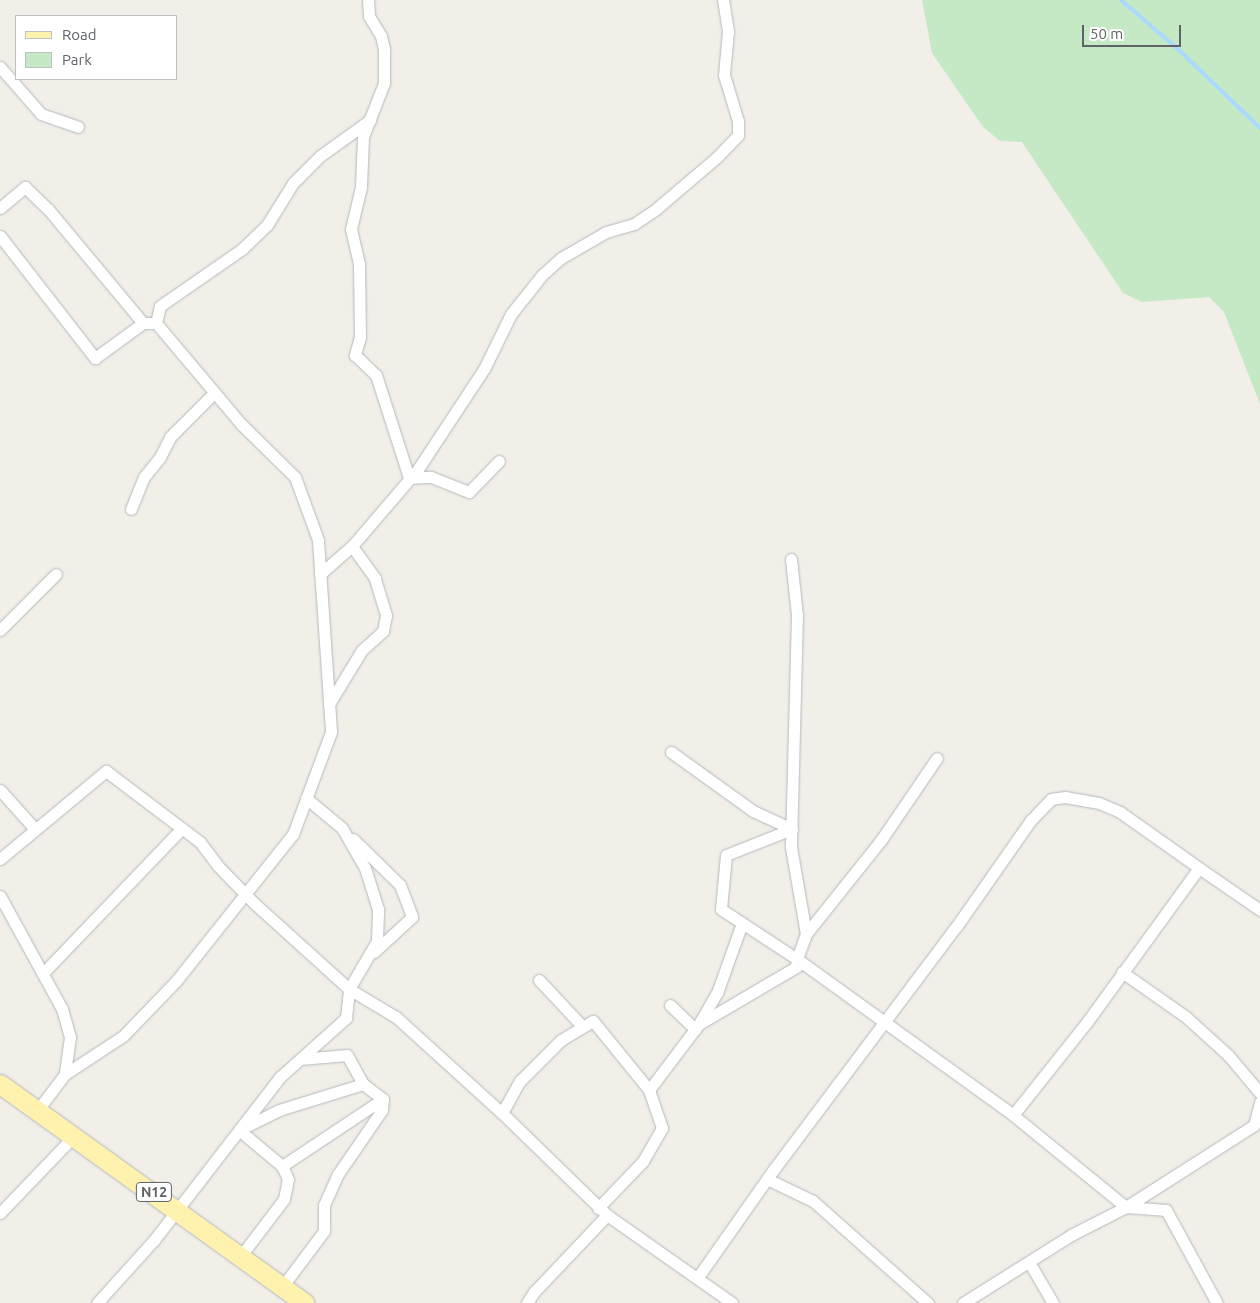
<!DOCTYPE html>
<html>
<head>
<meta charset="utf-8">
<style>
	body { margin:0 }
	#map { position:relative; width:1260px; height:1303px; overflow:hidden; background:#f1efe8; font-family:Ubuntu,sans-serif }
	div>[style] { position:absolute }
	.green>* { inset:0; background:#c5e8c5 }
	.stream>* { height:4px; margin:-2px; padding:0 2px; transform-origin:2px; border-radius:2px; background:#aadaff }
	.roads { filter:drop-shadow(0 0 1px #b5b8bc) drop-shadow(0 0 1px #b5b8bc) }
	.minor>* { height:11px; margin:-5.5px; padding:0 5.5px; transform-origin:5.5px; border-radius:5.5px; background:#fff }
	.primary>* { height:19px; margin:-9.5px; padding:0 9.5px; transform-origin:9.5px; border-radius:9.5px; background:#fff2af }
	span { translate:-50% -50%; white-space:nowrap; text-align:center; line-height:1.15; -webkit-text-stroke:4px #fff; paint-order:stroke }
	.shield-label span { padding:1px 4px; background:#fff; border:1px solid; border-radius:4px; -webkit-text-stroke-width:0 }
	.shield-label { font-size:14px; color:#5f6368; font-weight:700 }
	.legend { position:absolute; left:15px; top:15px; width:162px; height:65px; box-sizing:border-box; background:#fff; border:1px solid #bfc1c3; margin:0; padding:6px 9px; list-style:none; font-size:15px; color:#5f6368 }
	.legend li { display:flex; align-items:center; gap:10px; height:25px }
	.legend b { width:25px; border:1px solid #bfc1c3 }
	.scale { position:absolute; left:1082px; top:25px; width:99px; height:22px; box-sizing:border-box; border:2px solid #5f6368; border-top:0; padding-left:6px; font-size:15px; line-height:18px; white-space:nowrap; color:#5f6368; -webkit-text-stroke:4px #fff; paint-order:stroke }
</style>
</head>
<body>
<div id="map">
	<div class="green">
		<div style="clip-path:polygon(922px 0,1260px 0,1260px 404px,1224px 312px,1209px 297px,1142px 302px,1123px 293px,1022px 142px,1000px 141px,983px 127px,932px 53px)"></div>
	</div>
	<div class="stream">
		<div style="left:1121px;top:0;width:78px;rotate:40.8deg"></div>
		<div style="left:1180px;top:51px;width:111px;rotate:43.9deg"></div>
	</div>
	<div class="roads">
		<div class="minor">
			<div style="left:368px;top:0;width:16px;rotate:86deg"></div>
			<div style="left:369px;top:16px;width:23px;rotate:59deg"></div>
			<div style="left:381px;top:36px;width:13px;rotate:77deg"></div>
			<div style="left:384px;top:49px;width:34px;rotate:90deg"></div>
			<div style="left:384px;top:83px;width:58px;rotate:111.3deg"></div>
			<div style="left:363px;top:137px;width:50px;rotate:92.3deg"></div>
			<div style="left:361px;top:187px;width:43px;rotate:103.4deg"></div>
			<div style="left:351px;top:229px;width:36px;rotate:77deg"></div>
			<div style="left:359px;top:264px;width:73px;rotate:89.2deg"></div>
			<div style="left:360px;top:337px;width:19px;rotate:106deg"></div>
			<div style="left:355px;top:355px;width:29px;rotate:44deg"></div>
			<div style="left:376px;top:375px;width:108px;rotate:72.2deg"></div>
			<div style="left:409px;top:478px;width:22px;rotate:-3deg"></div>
			<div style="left:431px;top:477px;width:41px;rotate:21.5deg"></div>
			<div style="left:469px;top:492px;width:43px;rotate:-45.9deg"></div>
			<div style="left:0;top:67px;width:62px;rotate:48.9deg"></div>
			<div style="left:41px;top:114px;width:39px;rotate:19deg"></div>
			<div style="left:0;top:208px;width:33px;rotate:-40deg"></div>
			<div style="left:25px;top:187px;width:32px;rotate:44deg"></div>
			<div style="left:48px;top:209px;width:148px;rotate:50.2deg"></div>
			<div style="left:0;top:236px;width:155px;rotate:52.1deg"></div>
			<div style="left:95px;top:358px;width:59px;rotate:-36.1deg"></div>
			<div style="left:143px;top:323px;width:13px"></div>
			<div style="left:156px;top:323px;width:133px;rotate:49.9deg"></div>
			<div style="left:242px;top:425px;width:74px;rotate:44.5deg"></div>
			<div style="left:295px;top:477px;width:67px;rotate:69.9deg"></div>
			<div style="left:318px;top:540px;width:192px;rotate:86.1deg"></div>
			<div style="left:331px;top:732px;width:109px;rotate:110.4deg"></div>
			<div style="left:293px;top:834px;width:188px;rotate:128.5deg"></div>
			<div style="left:176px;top:981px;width:76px;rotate:133.9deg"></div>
			<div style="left:123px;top:1036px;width:69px;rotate:146.8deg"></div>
			<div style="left:65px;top:1074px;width:46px;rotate:127.1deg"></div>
			<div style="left:156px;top:323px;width:17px;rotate:-77deg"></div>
			<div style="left:160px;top:306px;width:100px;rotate:-34.8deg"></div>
			<div style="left:242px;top:249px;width:35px;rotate:-44deg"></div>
			<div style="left:267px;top:225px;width:49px;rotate:-58.2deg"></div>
			<div style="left:293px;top:183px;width:38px;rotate:-45deg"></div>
			<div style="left:320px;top:156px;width:62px;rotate:-35.8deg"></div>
			<div style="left:131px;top:509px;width:35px;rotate:-68deg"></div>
			<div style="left:144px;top:477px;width:26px;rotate:-51deg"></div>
			<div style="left:160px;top:457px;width:22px;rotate:-63deg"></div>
			<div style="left:170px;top:437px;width:62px;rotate:-45deg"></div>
			<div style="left:791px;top:559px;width:56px;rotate:83.9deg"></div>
			<div style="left:797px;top:615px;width:232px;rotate:91.5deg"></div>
			<div style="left:791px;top:847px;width:88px;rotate:80.2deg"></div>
			<div style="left:806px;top:934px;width:27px;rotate:110deg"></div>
			<div style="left:797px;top:959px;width:266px;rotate:35.8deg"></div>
			<div style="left:1013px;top:1115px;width:146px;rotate:39.2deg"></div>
			<div style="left:1126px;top:1207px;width:40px;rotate:4.3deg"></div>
			<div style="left:1166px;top:1210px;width:106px;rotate:61.3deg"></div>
			<div style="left:320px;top:574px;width:43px;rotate:-41.2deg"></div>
			<div style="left:352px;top:546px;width:101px;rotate:-49.4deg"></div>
			<div style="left:418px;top:469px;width:120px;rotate:-56.6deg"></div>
			<div style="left:484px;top:369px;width:61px;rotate:-63.9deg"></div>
			<div style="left:511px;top:314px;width:50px;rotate:-51.5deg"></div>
			<div style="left:542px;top:275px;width:25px;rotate:-42deg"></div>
			<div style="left:561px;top:258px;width:52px;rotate:-30deg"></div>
			<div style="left:606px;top:232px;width:29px;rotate:-16deg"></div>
			<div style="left:634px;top:224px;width:27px;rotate:-34deg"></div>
			<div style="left:656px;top:209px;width:80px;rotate:-40.4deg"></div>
			<div style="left:717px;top:157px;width:30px;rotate:-46deg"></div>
			<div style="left:738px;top:135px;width:14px;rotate:-90deg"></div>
			<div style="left:738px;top:121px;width:48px;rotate:-106.9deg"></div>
			<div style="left:724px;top:75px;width:44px;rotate:-84.8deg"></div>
			<div style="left:728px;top:31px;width:31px;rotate:-99deg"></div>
			<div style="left:0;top:630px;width:79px;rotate:-45deg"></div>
			<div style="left:329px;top:704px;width:63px;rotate:-58.6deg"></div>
			<div style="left:362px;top:650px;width:28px;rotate:-42deg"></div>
			<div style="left:383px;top:631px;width:16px;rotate:-79deg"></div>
			<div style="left:386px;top:615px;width:39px;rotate:-107deg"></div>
			<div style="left:375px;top:578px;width:39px;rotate:-126deg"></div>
			<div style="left:671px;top:752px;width:101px;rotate:35.7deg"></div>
			<div style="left:753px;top:811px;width:43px;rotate:24.8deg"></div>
			<div style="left:0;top:790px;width:52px;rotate:48.1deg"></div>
			<div style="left:353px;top:839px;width:66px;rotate:44.4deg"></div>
			<div style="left:400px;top:885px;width:34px;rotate:69deg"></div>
			<div style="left:412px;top:917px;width:52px;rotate:137.4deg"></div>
			<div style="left:0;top:859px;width:138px;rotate:-39.7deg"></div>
			<div style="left:106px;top:771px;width:118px;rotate:37.1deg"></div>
			<div style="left:200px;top:842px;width:30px;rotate:53deg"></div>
			<div style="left:218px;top:866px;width:53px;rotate:45.8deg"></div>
			<div style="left:255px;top:904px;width:127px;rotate:42.1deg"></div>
			<div style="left:349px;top:989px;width:55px;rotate:30.8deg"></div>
			<div style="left:396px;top:1017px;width:143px;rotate:42.2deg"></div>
			<div style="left:502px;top:1113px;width:146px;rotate:44.2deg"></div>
			<div style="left:607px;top:1215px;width:153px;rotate:35.1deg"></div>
			<div style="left:0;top:896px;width:129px;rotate:61.2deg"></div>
			<div style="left:62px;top:1009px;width:29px;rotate:74deg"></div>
			<div style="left:70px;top:1037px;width:37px;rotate:98deg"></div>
			<div style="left:806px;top:934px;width:120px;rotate:-51.4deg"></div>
			<div style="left:881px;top:840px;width:99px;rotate:-55.7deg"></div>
			<div style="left:44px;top:972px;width:197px;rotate:-46.2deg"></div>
			<div style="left:1122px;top:972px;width:78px;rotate:35.1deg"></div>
			<div style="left:1186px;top:1017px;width:57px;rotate:42.1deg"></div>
			<div style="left:1228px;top:1055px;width:50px;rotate:49.9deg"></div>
			<div style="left:539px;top:980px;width:64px;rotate:46.9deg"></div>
			<div style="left:670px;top:1005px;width:35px;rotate:44deg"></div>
			<div style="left:700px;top:1022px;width:34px;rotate:-60deg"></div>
			<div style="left:717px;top:993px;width:74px;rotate:-70.3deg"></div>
			<div style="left:300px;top:1059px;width:47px;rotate:-4.9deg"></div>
			<div style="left:347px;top:1055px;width:33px;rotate:61deg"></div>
			<div style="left:363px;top:1084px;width:25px;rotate:37deg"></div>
			<div style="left:363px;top:1084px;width:88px;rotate:162.8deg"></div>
			<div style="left:279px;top:1110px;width:45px;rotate:153.4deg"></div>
			<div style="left:239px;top:1130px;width:56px;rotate:39.9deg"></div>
			<div style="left:282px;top:1166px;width:121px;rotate:-33.6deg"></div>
			<div style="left:502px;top:1113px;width:37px;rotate:-61deg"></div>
			<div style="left:520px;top:1081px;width:58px;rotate:-45deg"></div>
			<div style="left:561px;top:1040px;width:37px;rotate:-31deg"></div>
			<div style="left:593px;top:1021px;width:89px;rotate:50.9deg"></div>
			<div style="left:1013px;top:1115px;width:119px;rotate:-51.5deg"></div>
			<div style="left:1087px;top:1022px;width:190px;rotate:-54deg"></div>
			<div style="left:1199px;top:868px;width:74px;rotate:34.5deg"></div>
			<div style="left:767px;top:1179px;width:51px;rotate:25.6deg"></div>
			<div style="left:813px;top:1201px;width:154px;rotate:41.6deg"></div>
			<div style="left:598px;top:1208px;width:65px;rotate:-46.2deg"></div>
			<div style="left:643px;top:1161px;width:38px;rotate:-60deg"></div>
			<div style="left:662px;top:1128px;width:40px;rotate:-108.9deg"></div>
			<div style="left:649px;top:1090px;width:83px;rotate:-52.9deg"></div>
			<div style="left:699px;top:1024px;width:113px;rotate:-30.4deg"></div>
			<div style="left:796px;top:967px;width:8px;rotate:-83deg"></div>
			<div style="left:797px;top:959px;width:91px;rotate:-146.7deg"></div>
			<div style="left:721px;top:909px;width:54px;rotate:-84.7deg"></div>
			<div style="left:726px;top:855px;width:71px;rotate:-21.5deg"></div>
			<div style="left:0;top:1213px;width:105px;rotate:-46.2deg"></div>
			<div style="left:240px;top:1257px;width:73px;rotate:-52.8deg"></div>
			<div style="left:284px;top:1199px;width:20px;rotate:-79deg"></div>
			<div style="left:288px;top:1179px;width:14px;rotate:-115deg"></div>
			<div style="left:1029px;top:1262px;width:48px;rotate:59.7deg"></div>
			<div style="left:698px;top:1277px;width:132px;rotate:-54.9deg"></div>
			<div style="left:774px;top:1169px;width:303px;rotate:-53.1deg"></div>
			<div style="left:956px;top:927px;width:131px;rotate:-55deg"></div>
			<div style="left:1031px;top:820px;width:29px;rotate:-46deg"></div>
			<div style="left:1051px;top:799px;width:14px;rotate:-8deg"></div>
			<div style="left:1065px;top:797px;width:35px;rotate:10deg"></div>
			<div style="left:1099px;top:803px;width:23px;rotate:23deg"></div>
			<div style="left:1120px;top:812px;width:97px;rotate:35.3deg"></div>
			<div style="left:282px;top:1287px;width:70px;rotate:-53.1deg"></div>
			<div style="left:324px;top:1231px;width:26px;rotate:-90deg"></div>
			<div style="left:324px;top:1205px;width:34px;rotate:-66deg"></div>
			<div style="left:338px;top:1174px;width:78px;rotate:-55.5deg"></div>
			<div style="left:382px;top:1110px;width:11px;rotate:-85deg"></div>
			<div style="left:97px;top:1303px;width:85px;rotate:-47.9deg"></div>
			<div style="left:154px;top:1240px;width:206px;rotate:-52.3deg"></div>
			<div style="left:280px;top:1077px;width:89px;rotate:-41.8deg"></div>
			<div style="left:346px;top:1018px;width:29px;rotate:-84deg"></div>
			<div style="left:349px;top:989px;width:56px;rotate:-59.7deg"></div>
			<div style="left:377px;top:941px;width:32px;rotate:-88deg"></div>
			<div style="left:378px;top:909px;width:43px;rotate:-107.6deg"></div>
			<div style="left:365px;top:868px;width:46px;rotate:-119.9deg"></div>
			<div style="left:342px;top:828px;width:47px;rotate:-140.2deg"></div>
			<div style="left:527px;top:1303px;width:13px;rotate:-58deg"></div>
			<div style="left:534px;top:1292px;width:106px;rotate:-46.5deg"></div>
			<div style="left:963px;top:1303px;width:128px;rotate:-32.2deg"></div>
			<div style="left:1071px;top:1235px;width:62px;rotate:-27deg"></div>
			<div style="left:1126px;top:1207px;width:152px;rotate:-32.6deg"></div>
			<div style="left:1254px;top:1125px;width:24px;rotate:-75deg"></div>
		</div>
		<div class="primary">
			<div style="left:0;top:1084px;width:375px;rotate:35.7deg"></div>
		</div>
	</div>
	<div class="shield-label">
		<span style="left:154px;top:1192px">N12</span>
	</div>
	<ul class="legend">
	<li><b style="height:6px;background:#fff2af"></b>Road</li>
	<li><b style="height:14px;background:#c5e8c5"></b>Park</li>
	</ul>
	<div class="scale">50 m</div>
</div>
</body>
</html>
